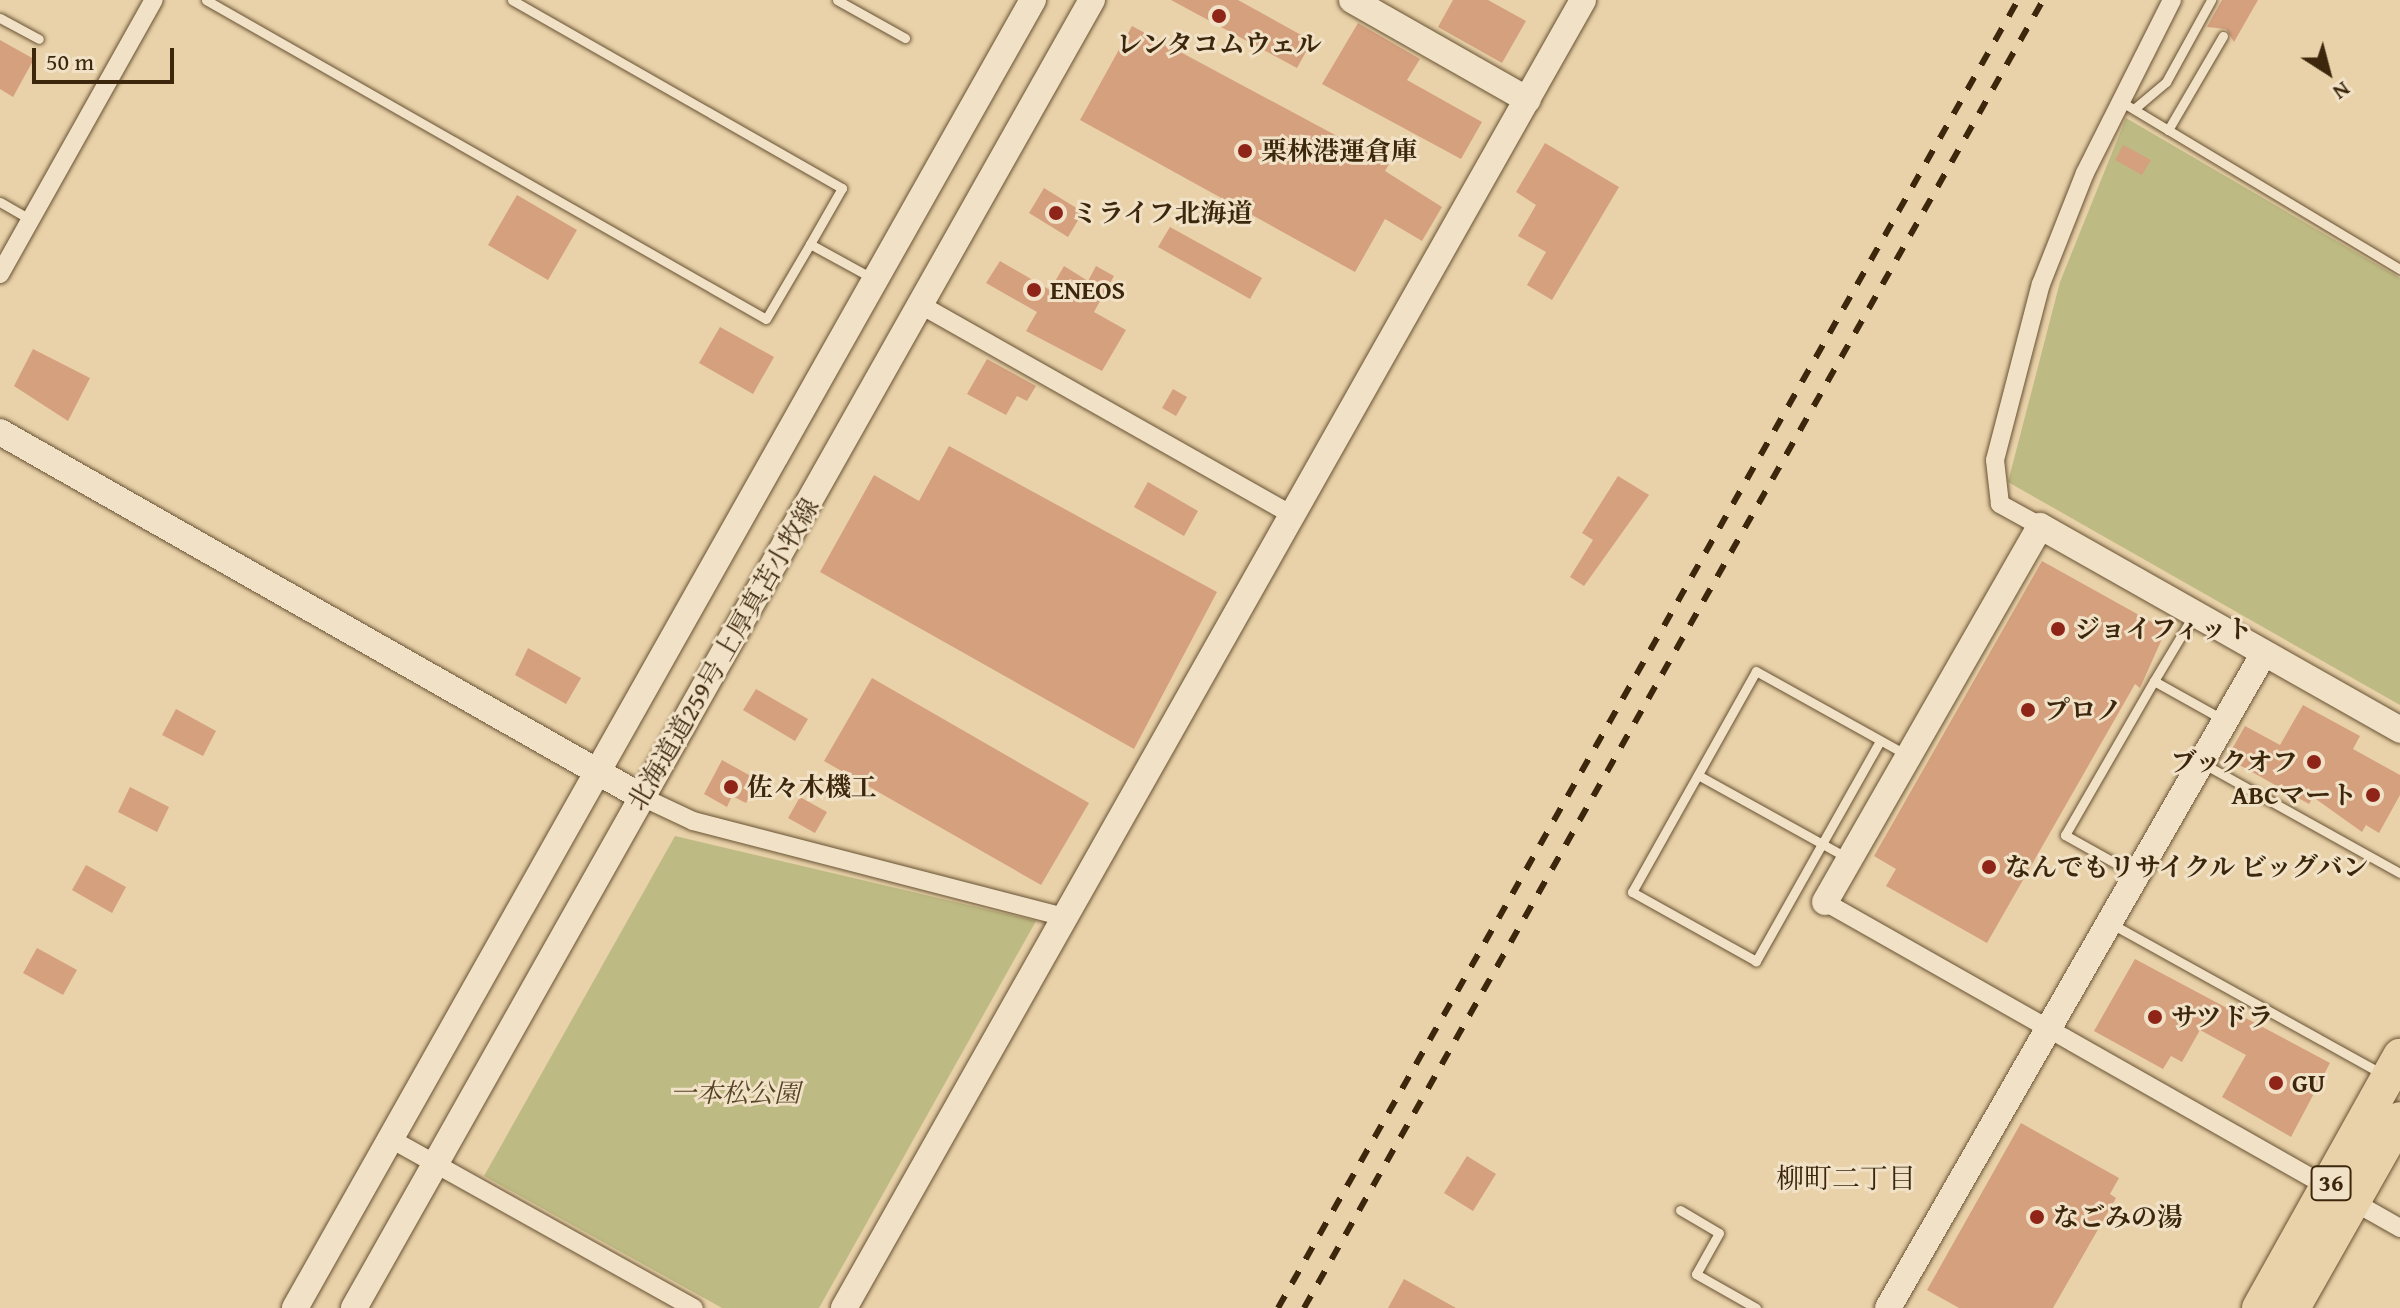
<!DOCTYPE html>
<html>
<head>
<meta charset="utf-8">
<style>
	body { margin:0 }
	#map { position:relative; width:2400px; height:1308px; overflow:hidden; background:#e9d2a9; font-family:"Gentium Book Plus","Noto Serif JP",serif }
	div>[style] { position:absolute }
	.green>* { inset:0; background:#beba83 }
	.building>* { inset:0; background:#d5a07e }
	.roads { filter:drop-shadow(0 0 2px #685233) drop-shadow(0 0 2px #685233) }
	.lane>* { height:9px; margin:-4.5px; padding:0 4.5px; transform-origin:4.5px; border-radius:4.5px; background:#f1e2c7 }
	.street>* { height:18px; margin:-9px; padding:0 9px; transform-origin:9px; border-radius:9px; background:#f1e2c7 }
	.secondary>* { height:26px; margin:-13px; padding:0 13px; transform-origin:13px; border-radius:13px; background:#f1e2c7 }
	.highway>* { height:34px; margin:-17px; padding:0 17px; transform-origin:17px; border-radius:17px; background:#e9d2a9 }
	.rail>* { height:6px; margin-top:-3px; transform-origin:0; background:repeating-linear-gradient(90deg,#3d270c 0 14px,transparent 0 28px) }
	.dots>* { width:22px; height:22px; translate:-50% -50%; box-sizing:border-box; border:4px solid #f1e2c7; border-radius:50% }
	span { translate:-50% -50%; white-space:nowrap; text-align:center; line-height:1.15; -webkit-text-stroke:6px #f1e2c7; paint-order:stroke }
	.shield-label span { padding:2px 6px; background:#f1e2c7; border:2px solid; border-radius:6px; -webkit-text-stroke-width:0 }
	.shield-label { font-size:24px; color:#3d270c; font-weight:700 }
	.poi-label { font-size:26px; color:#3d270c; font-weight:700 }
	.left { translate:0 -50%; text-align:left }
	.right { translate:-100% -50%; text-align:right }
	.street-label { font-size:26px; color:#3d270c }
	.park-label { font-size:26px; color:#574424; font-style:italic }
	.neighbourhood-label { font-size:28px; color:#3d270c }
	.north { position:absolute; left:2288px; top:32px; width:80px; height:80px; -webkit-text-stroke:6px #f1e2c7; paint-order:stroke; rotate:144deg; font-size:22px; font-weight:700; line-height:32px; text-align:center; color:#3d270c }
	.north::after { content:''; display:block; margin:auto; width:28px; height:36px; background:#3d270c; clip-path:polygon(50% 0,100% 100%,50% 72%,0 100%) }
	.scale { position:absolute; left:32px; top:48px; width:142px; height:36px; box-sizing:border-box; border:4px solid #3d270c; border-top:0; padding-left:10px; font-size:24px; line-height:28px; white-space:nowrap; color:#3d270c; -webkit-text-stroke:6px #f1e2c7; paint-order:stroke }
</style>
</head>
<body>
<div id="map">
	<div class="green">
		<div style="clip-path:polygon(2126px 118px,2400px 278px,2400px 705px,2008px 482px,2060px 282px)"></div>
		<div style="clip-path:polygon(675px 836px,1036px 921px,819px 1308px,722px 1308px,484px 1176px)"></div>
	</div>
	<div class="building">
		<div style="clip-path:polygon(1171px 0,1238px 0,1312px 41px,1297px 68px)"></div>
		<div style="clip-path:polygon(1453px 0,1488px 0,1526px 21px,1502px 63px,1438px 27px)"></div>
		<div style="clip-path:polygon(2222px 0,2258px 0,2234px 42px,2226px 29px,2207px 27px)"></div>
		<div style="clip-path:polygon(1358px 23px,1420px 59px,1407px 80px,1482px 122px,1461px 159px,1322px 84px)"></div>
		<div style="clip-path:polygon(1132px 26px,1389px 164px,1385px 171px,1442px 207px,1422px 241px,1385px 219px,1355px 272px,1080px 120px)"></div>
		<div style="clip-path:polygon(0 40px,34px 59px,13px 97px,0 89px)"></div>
		<div style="clip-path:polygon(1545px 143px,1619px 187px,1552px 300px,1527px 285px,1546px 252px,1518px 236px,1536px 205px,1516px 192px)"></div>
		<div style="clip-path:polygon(2123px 145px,2151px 160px,2142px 175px,2115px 160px)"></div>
		<div style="clip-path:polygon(1044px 188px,1083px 212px,1068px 237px,1029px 213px)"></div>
		<div style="clip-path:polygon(517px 195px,577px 230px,548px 280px,488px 245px)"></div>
		<div style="clip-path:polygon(1170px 227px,1262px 278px,1250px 299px,1158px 247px)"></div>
		<div style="clip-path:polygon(1000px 261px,1050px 290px,1064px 266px,1088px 281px,1096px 266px,1114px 276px,1094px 312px,1126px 330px,1102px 371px,1026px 331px,1037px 312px,986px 283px)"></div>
		<div style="clip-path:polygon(720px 327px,774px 357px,753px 394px,699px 363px)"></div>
		<div style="clip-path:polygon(33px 349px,90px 378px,68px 421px,14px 386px)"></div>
		<div style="clip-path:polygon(987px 359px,1036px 386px,1027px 401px,1017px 396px,1006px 415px,967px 394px)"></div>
		<div style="clip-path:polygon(1173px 389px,1187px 397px,1176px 416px,1162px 408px)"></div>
		<div style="clip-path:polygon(949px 446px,1217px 592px,1134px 749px,820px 572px,874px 475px,919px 501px)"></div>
		<div style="clip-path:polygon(1618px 476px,1649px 495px,1584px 586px,1570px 577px,1593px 540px,1582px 533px)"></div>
		<div style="clip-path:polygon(1148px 482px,1198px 511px,1184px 536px,1134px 507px)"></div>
		<div style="clip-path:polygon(2042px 561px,2166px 630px,2140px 688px,2135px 684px,1987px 943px,1886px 886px,1896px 869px,1874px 856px)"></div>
		<div style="clip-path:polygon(528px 648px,581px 678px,566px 704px,515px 675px)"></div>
		<div style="clip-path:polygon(872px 678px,1089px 803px,1041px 885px,824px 761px)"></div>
		<div style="clip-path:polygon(756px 689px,808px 719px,795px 741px,743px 710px)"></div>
		<div style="clip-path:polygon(2303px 705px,2360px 736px,2353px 749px,2400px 775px,2400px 795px,2379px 833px,2366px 825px,2362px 832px,2313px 797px,2309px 804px,2227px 758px,2245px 726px,2280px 745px)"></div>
		<div style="clip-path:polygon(176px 709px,216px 731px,203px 756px,162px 735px)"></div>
		<div style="clip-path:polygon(722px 760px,758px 780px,746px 803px,732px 796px,727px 807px,704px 794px)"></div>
		<div style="clip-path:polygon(130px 787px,169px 807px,157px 832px,118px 812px)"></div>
		<div style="clip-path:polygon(800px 797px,827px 812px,815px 833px,788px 818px)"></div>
		<div style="clip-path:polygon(86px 865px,126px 887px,112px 913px,72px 890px)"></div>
		<div style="clip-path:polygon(37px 948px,77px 970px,63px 995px,23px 973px)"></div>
		<div style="clip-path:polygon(2135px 959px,2330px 1063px,2291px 1137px,2222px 1097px,2246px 1055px,2200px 1030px,2182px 1062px,2171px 1056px,2163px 1069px,2094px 1031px)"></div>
		<div style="clip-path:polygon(2021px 1123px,2119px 1178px,2110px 1194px,2116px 1198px,2053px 1308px,1959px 1308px,1927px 1290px)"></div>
		<div style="clip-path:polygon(1467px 1156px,1496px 1174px,1473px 1211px,1444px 1193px)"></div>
		<div style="clip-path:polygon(1404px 1279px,1456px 1308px,1388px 1308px)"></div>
	</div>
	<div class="roads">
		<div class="lane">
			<div style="left:206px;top:0;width:644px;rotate:29.67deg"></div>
			<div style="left:766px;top:319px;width:87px;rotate:-59.6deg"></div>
			<div style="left:512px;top:0;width:380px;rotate:29.7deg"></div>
			<div style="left:842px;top:188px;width:64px;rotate:119.7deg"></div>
			<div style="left:810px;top:244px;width:71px;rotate:28.7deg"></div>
			<div style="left:837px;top:0;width:78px;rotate:29.2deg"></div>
			<div style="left:0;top:18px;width:44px;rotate:28.3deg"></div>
			<div style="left:2120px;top:101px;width:327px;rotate:31deg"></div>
			<div style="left:2134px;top:109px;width:42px;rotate:-40.2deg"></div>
			<div style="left:2166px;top:82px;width:94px;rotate:-61.2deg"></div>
			<div style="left:2168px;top:130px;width:109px;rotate:-59.7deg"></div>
			<div style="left:0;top:202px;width:36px;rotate:30deg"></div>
			<div style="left:2193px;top:616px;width:76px;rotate:121deg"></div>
			<div style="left:2154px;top:681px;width:78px;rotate:29.2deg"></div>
			<div style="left:1880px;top:741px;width:253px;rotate:119.4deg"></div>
			<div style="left:1756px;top:961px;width:142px;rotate:-150.9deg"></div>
			<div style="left:1632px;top:892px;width:253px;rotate:-60.7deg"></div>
			<div style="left:1756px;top:671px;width:171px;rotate:29.1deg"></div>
			<div style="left:2204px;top:764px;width:224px;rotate:29.1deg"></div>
			<div style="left:1698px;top:775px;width:169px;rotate:29deg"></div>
			<div style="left:2133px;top:873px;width:78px;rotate:-150.8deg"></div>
			<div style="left:2065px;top:835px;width:178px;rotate:-60deg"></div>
			<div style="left:2110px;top:923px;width:313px;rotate:29deg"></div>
			<div style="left:1680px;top:1210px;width:45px;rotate:30.5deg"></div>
			<div style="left:1719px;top:1233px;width:47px;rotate:119.3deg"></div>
			<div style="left:1696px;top:1274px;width:69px;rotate:29.5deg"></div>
		</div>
		<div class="street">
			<div style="left:0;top:274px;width:314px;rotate:-60.7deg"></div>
			<div style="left:921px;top:305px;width:424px;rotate:29.5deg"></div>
			<div style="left:2040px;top:526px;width:46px;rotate:-151.2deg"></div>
			<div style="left:2000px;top:504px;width:44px;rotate:-96.5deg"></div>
			<div style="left:1995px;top:460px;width:182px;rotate:-75.4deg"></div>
			<div style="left:2041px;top:284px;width:119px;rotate:-68.4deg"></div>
			<div style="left:2085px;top:173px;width:194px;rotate:-63.3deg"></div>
			<div style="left:642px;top:797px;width:56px;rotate:25.2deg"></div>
			<div style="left:693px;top:821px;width:383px;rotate:14.5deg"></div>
			<div style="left:1825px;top:902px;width:661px;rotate:29.55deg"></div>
			<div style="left:391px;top:1139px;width:347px;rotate:29.2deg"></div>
		</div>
		<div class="secondary">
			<div style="left:1352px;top:0;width:202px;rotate:29.6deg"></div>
			<div style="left:0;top:432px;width:739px;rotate:29.62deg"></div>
			<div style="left:1825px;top:902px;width:433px;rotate:-60.2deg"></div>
			<div style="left:2040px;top:526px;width:414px;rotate:29.5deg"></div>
			<div style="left:295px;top:1308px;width:1502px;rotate:-60.57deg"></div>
			<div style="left:354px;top:1308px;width:1502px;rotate:-60.57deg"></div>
			<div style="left:844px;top:1308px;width:1502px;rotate:-60.53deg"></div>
			<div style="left:1888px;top:1308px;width:755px;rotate:-60.14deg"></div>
		</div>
		<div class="highway">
			<div style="left:2259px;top:1308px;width:289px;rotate:-60.8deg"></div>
			<div style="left:2293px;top:1308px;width:217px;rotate:-60.5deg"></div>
		</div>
	</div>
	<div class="rail">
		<div style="left:1278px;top:1308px;width:1503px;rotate:-60.5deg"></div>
		<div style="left:1304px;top:1308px;width:1502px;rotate:-60.53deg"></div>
	</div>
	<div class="dots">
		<div style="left:1219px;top:16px;background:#8f2418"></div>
		<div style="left:1245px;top:151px;background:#8f2418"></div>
		<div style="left:1056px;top:213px;background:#8f2418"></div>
		<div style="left:1034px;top:290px;background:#8f2418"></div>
		<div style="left:2058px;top:629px;background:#8f2418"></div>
		<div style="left:2028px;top:710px;background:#8f2418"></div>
		<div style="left:2314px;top:762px;background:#8f2418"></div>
		<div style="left:731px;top:787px;background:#8f2418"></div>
		<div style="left:2373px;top:795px;background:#8f2418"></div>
		<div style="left:1989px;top:867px;background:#8f2418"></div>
		<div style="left:2155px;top:1017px;background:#8f2418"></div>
		<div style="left:2276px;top:1083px;background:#8f2418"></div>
		<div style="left:2037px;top:1217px;background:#8f2418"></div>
	</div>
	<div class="shield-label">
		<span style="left:2331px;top:1183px">36</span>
	</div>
	<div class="poi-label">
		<span style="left:1219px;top:44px">レンタコムウェル</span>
		<span class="left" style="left:1261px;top:151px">栗林港運倉庫</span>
		<span class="left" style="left:1072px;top:213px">ミライフ北海道</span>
		<span class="left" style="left:1050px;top:290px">ENEOS</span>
		<span class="left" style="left:2074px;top:629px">ジョイフィット</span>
		<span class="left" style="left:2044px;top:710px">プロノ</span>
		<span class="right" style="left:2298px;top:762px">ブックオフ</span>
		<span class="left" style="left:747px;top:787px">佐々木機工</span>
		<span class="right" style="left:2357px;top:795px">ABCマート</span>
		<span class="left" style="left:2005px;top:867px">なんでもリサイクル ビッグバン</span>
		<span class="left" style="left:2171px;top:1017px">サツドラ</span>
		<span class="left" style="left:2292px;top:1083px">GU</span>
		<span class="left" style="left:2053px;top:1217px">なごみの湯</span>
	</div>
	<div class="street-label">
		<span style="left:723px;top:654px;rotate:-60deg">北海道道259号 上厚真苫小牧線</span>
	</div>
	<div class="park-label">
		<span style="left:735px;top:1093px">一本松公園</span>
	</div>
	<div class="neighbourhood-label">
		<span style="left:1846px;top:1178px">柳町二丁目</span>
	</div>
	<div class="north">N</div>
	<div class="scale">50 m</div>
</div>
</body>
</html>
